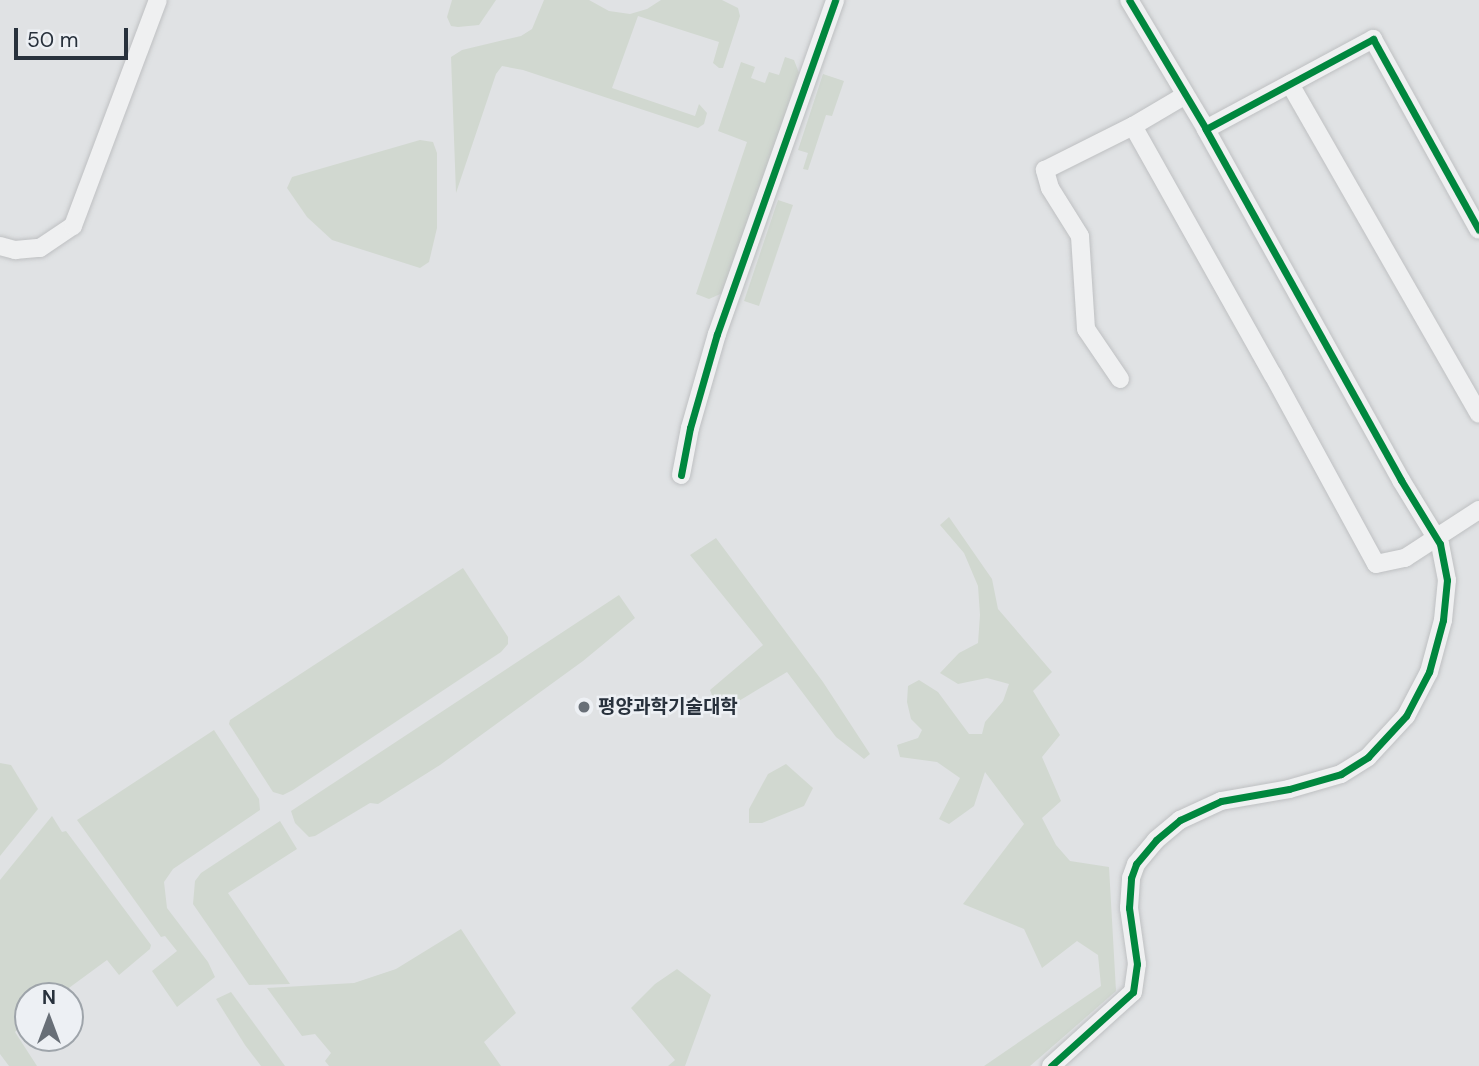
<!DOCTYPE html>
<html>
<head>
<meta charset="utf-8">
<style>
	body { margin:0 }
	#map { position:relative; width:1479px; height:1066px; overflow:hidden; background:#e0e2e4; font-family:"DM Sans","Noto Sans KR",sans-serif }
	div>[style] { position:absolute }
	.green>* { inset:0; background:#d1d8d0 }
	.roads { filter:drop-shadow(0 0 2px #bec0c2) drop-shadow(0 0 2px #bec0c2) }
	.minor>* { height:18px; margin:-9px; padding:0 9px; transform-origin:9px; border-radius:9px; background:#eff0f1 }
	.cycleway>* { height:7px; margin:-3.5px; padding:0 3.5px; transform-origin:3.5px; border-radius:3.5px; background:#00873e }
	.dots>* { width:19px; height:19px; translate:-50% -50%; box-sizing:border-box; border:4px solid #edf0f4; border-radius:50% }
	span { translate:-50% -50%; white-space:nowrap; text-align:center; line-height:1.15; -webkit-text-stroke:5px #edf0f4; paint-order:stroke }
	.poi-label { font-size:19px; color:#28313c; font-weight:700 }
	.left { translate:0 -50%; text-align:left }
	.north { position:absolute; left:14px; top:982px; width:70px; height:70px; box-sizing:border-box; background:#edf0f4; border:2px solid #9ea4aa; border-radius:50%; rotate:0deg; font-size:19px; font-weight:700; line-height:28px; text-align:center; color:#28313c }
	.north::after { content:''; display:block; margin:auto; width:24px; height:32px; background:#686f77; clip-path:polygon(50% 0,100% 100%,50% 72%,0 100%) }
	.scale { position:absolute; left:14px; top:28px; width:114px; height:32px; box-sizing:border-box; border:4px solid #28313c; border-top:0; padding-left:9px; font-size:21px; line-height:24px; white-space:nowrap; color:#28313c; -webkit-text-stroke:5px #edf0f4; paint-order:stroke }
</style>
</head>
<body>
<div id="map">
	<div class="green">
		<div style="clip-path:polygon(452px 0,496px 0,479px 25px,458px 27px,451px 26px,447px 17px)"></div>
		<div style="clip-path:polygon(544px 0,589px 0,609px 11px,630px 14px,647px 9px,661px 0,722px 0,738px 8px,740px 16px,723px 68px,719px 68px,713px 63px,719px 42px,638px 16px,612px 88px,695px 116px,699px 104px,707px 113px,704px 124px,698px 128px,523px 70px,502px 66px,496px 74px,456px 193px,451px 57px,462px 50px,521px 36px,532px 29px)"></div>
		<div style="clip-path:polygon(785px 57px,794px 60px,799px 73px,725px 292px,709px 299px,696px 294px,747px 142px,718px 131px,741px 62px,755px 67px,751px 78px,765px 83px,769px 72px,779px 75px)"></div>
		<div style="clip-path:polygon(823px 74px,844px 81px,832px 116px,826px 115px,808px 170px,803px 169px,808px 153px,798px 150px)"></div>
		<div style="clip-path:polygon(420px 140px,433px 142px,437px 153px,437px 228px,429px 262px,420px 268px,332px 240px,307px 217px,287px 188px,292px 177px)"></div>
		<div style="clip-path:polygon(778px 200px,793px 205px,759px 306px,744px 301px)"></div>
		<div style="clip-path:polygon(949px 517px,992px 579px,998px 609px,1052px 672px,1033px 691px,1060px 735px,1042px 757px,1061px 801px,1042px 818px,1056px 845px,1070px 861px,1109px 867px,1116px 991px,1030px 1066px,984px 1066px,1101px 986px,1098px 955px,1077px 941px,1042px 968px,1024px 929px,963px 904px,1024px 824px,985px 772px,974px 806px,949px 824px,939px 819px,960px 778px,937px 762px,900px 757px,897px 745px,918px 738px,922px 730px,911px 719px,907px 702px,908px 686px,919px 680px,938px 692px,969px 734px,982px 734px,985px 722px,1003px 701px,1009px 684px,987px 678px,958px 684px,940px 673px,959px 653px,978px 643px,980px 615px,978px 586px,964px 553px,940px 525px)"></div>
		<div style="clip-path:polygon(716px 538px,823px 682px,870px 754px,864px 759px,836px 737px,787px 672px,719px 713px,710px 690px,763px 645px,690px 555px)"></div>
		<div style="clip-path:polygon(463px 568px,508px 637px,508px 644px,501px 652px,293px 790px,283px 795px,273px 792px,229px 724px,230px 720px)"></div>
		<div style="clip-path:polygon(619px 595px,635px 618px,583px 661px,440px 765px,378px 804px,370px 803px,315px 836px,309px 837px,295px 823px,291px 811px)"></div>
		<div style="clip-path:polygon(214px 730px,259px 799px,260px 810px,173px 869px,164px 882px,167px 908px,208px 962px,215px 977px,177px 1007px,152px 971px,177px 951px,165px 936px,161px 937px,77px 820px)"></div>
		<div style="clip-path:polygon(0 763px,11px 765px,38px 809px,0 856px)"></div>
		<div style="clip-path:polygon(786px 764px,813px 788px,804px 806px,762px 823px,749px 823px,749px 809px,768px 774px)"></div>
		<div style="clip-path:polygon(52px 816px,62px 832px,66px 831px,151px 945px,150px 949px,119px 975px,107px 960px,58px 996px,28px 996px,28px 1018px,15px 1032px,37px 1066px,9px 1066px,0 1054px,0 880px)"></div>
		<div style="clip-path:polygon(280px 821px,297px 849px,228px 893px,290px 984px,249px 985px,193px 904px,195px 881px,201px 873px)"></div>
		<div style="clip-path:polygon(461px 929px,516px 1013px,484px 1042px,501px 1066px,329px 1066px,325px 1061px,331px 1053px,315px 1034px,302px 1036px,267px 988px,354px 983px,396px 969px)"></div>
		<div style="clip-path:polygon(677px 969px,711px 995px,685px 1066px,668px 1066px,675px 1060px,631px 1008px,655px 984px)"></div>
		<div style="clip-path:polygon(231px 992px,285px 1066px,261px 1066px,245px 1045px,216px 999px)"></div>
	</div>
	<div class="roads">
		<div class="minor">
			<div style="left:1290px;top:84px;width:380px;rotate:60.2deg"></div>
			<div style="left:1133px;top:126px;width:286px;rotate:60.7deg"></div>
			<div style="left:1273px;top:375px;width:215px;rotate:61.4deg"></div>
			<div style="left:1376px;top:564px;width:30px;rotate:-12deg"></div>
			<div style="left:1405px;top:558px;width:88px;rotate:-33deg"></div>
			<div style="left:1206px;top:129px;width:190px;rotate:-28.3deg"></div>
			<div style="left:1373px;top:39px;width:218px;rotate:61deg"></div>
			<div style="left:0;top:246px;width:16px;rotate:15deg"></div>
			<div style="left:15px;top:250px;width:25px;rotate:-5deg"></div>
			<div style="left:40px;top:248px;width:40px;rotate:-34deg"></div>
			<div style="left:73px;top:226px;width:241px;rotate:-69.4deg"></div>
			<div style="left:1120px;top:379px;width:60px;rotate:-124.2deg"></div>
			<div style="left:1086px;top:329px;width:93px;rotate:-93.7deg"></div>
			<div style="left:1080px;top:236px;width:57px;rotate:-122deg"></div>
			<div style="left:1050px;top:188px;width:19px;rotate:-106deg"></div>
			<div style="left:1045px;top:170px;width:98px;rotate:-26.6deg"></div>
			<div style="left:1133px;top:126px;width:59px;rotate:-30.5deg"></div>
			<div style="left:681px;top:475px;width:48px;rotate:-79.2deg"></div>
			<div style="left:690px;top:428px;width:98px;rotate:-74deg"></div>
			<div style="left:717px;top:334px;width:354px;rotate:-70.5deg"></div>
			<div style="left:1051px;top:1066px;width:110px;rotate:-42.1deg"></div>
			<div style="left:1133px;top:992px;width:28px;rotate:-82deg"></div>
			<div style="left:1137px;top:964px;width:57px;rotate:-98.1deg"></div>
			<div style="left:1129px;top:908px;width:30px;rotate:-86deg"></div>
			<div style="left:1131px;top:878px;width:15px;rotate:-70deg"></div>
			<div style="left:1136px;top:864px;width:31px;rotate:-50deg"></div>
			<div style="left:1156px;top:840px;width:31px;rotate:-40deg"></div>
			<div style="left:1180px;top:820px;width:45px;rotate:-24.9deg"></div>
			<div style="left:1221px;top:801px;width:69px;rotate:-10deg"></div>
			<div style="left:1289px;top:789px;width:54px;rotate:-16.1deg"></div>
			<div style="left:1341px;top:774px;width:32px;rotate:-32deg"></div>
			<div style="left:1368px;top:757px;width:56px;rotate:-47.2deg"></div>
			<div style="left:1406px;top:716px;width:50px;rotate:-62.4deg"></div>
			<div style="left:1429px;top:672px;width:54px;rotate:-74.9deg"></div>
			<div style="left:1443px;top:620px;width:40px;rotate:-84.3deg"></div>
			<div style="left:1447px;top:580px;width:37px;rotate:-101deg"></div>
			<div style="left:1440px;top:544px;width:75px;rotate:-121.4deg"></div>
			<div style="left:1401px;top:480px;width:402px;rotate:-119.1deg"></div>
			<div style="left:1206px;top:129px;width:150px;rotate:-120.8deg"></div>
		</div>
	</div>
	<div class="cycleway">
		<div style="left:1206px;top:129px;width:190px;rotate:-28.3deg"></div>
		<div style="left:1373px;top:39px;width:218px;rotate:61deg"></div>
		<div style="left:681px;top:475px;width:48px;rotate:-79.2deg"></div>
		<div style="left:690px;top:428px;width:98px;rotate:-74deg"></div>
		<div style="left:717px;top:334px;width:354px;rotate:-70.5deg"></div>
		<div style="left:1051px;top:1066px;width:110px;rotate:-42.1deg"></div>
		<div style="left:1133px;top:992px;width:28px;rotate:-82deg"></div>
		<div style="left:1137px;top:964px;width:57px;rotate:-98.1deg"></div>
		<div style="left:1129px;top:908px;width:30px;rotate:-86deg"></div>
		<div style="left:1131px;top:878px;width:15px;rotate:-70deg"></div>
		<div style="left:1136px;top:864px;width:31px;rotate:-50deg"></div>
		<div style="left:1156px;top:840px;width:31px;rotate:-40deg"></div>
		<div style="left:1180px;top:820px;width:45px;rotate:-24.9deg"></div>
		<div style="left:1221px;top:801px;width:69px;rotate:-10deg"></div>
		<div style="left:1289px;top:789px;width:54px;rotate:-16.1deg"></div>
		<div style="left:1341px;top:774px;width:32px;rotate:-32deg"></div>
		<div style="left:1368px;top:757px;width:56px;rotate:-47.2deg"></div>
		<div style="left:1406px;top:716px;width:50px;rotate:-62.4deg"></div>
		<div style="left:1429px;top:672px;width:54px;rotate:-74.9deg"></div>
		<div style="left:1443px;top:620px;width:40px;rotate:-84.3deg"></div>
		<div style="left:1447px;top:580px;width:37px;rotate:-101deg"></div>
		<div style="left:1440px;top:544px;width:75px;rotate:-121.4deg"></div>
		<div style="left:1401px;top:480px;width:402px;rotate:-119.1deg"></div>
		<div style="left:1206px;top:129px;width:150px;rotate:-120.8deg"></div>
	</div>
	<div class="dots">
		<div style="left:584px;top:707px;background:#686f77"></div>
	</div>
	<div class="poi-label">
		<span class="left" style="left:598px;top:707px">평양과학기술대학</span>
	</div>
	<div class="north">N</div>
	<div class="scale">50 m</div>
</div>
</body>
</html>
